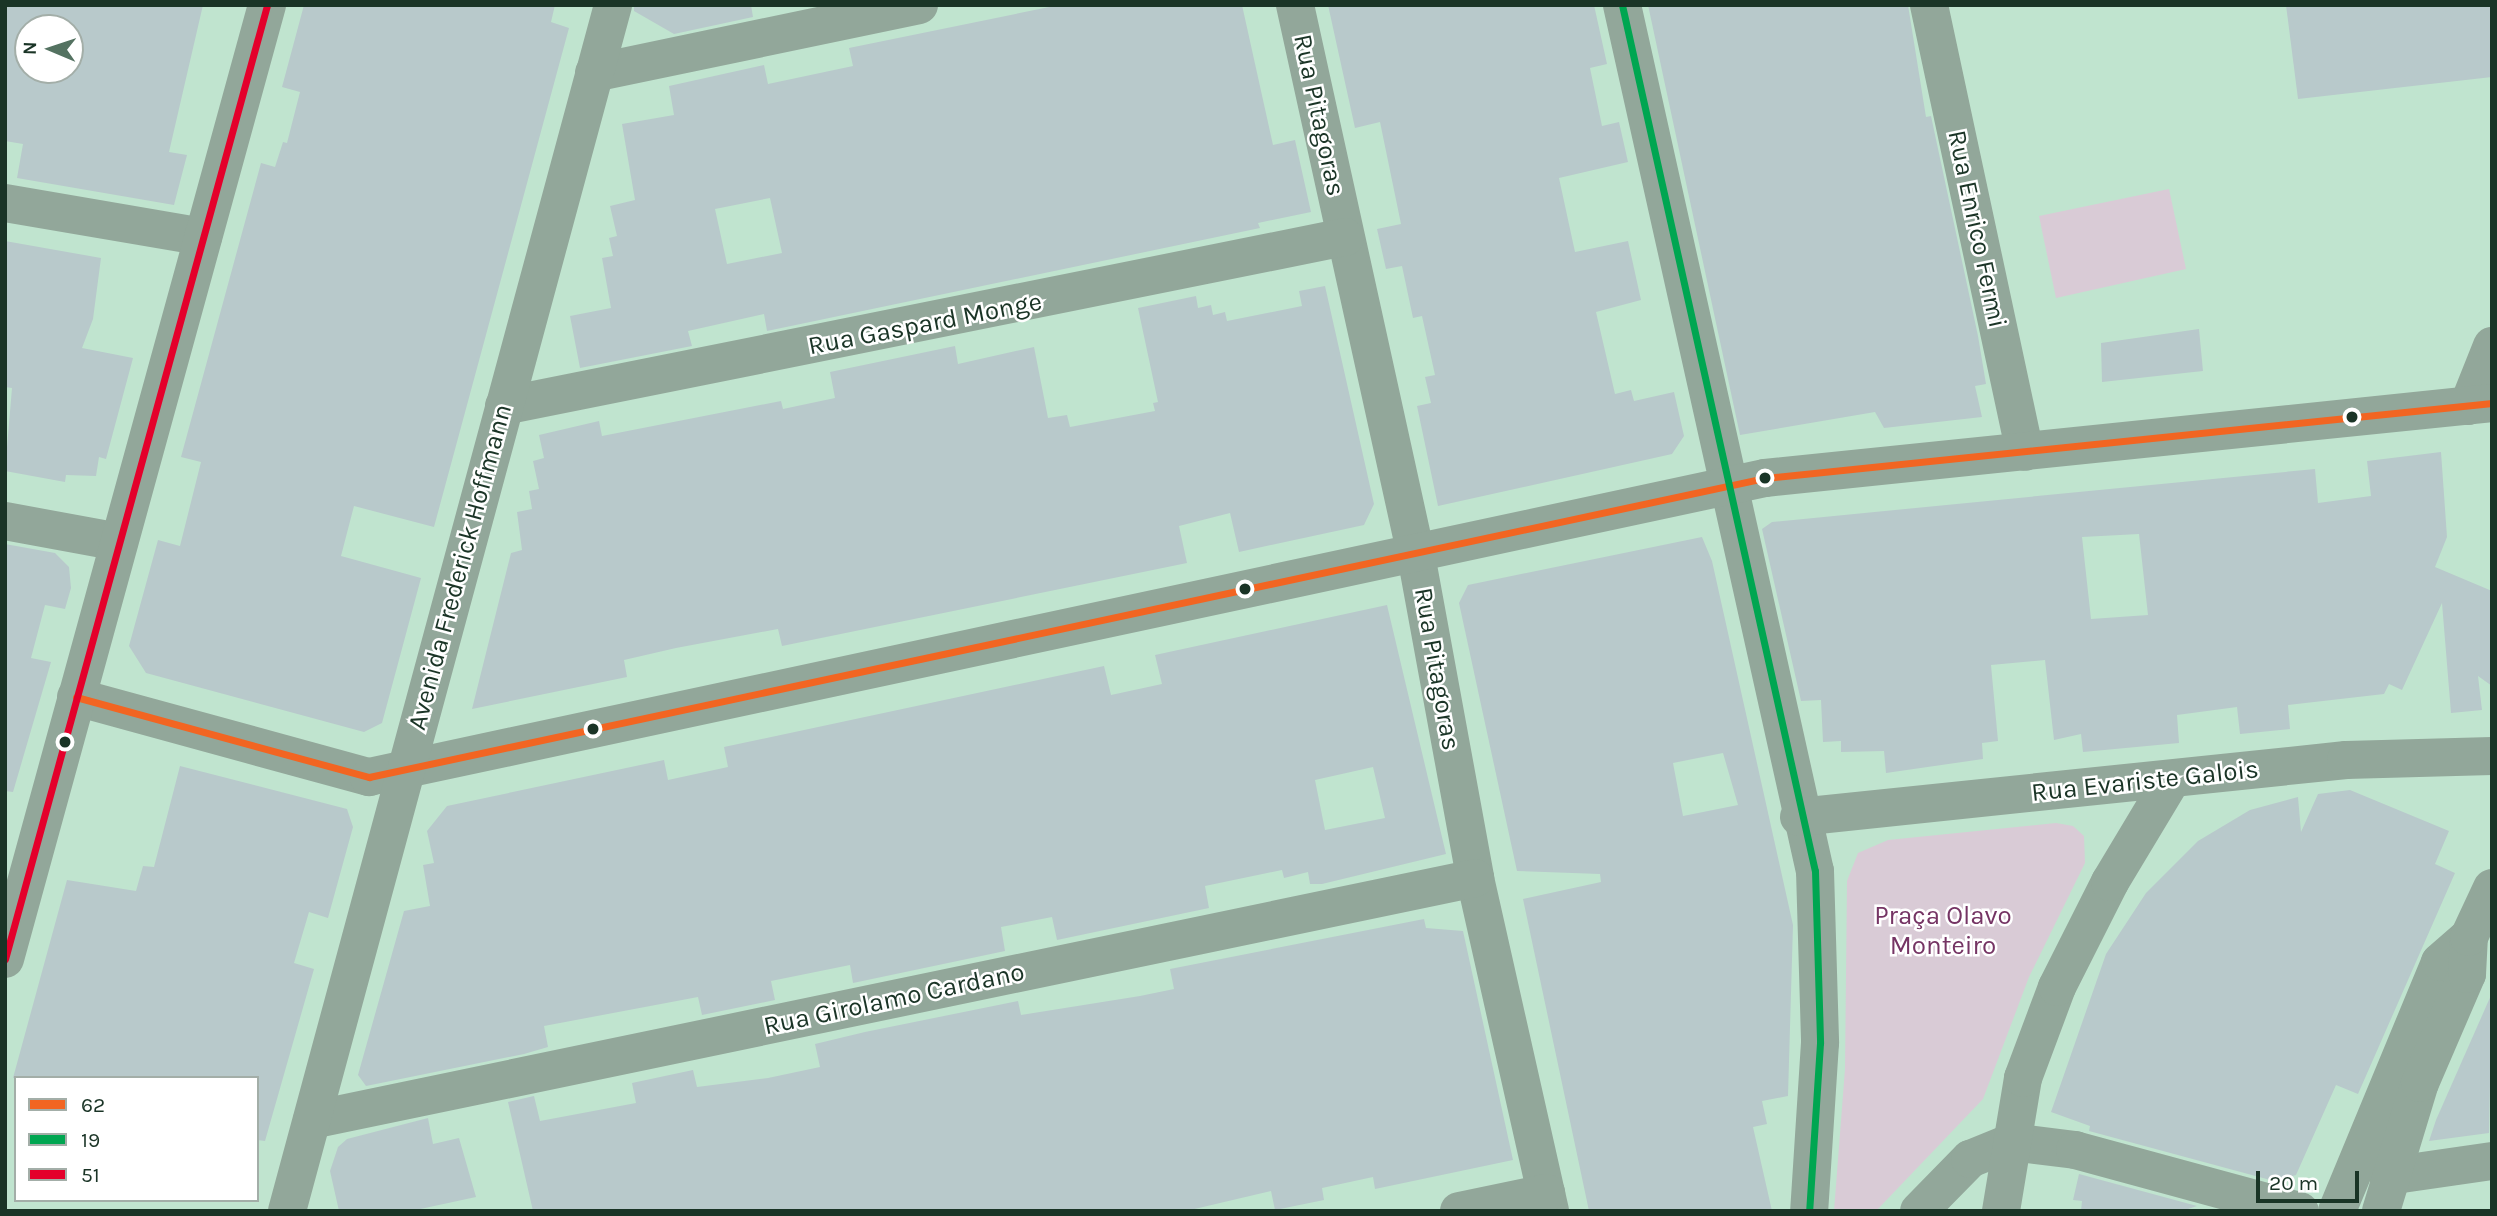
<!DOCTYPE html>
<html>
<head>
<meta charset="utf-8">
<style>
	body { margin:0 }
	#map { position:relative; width:2497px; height:1216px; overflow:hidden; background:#c0e4cf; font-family:Karla,sans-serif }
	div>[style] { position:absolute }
	.green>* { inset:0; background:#d9cbd6 }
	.building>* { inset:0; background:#b8c9cb }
	.minor>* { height:38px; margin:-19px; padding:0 19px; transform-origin:19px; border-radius:19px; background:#92a79a }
	.bus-1>* { height:7px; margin:-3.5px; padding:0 3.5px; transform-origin:3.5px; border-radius:3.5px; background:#f26522 }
	.bus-2>* { height:7px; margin:-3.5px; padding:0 3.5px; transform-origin:3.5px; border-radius:3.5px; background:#00a651 }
	.bus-3>* { height:7px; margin:-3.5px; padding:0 3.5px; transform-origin:3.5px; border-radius:3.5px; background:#e4002b }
	.dots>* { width:19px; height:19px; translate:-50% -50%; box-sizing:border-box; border:4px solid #fff; border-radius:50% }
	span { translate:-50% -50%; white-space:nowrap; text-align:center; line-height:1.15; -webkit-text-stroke:5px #fff; paint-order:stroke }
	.street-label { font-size:26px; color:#1a3426 }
	.park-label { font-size:26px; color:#753464 }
	.frame { position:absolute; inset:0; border:7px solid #1a3426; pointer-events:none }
	.legend { position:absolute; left:14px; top:1076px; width:245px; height:126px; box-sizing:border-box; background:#fff; border:2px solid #a3aea8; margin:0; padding:9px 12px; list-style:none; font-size:21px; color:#1a3426 }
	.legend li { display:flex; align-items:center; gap:14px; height:35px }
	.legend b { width:35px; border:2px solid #a3aea8 }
	.north { position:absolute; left:14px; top:14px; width:70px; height:70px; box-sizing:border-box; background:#fff; border:2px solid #a3aea8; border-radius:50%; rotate:272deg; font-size:19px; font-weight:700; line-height:28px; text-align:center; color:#1a3426 }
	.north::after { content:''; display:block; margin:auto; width:24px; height:32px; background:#547261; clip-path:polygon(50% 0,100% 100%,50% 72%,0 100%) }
	.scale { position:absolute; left:2256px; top:1171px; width:103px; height:32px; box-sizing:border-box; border:4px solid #1a3426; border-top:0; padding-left:9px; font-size:21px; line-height:24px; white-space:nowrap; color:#1a3426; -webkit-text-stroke:5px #fff; paint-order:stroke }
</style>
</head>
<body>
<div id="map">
	<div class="green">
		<div style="clip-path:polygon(2169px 189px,2186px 269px,2056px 298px,2039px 216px)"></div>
		<div style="clip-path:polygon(2056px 823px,2073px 826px,2084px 836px,2085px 863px,2029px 977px,1983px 1099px,1876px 1211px,1834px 1211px,1845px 1069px,1847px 881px,1858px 853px,1888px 840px)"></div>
	</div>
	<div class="building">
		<div style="clip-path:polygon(evenodd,5px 5px,203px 5px,169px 152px,187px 155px,174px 205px,17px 178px,23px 144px,5px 141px,5px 5px,28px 28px,70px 28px,70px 70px,28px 70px,28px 28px)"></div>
		<div style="clip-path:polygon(304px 5px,555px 5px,551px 22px,569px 28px,434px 527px,354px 506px,341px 556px,421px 578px,382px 723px,364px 732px,146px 673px,129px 646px,158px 540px,180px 546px,201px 462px,181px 457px,261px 163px,275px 167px,283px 142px,287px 143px,300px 92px,282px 87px)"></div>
		<div style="clip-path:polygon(634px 5px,751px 5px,753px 17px,674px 34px,634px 11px)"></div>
		<div style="clip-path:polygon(evenodd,1059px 5px,1242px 5px,1273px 145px,1295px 140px,1311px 212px,1258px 223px,1260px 228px,767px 331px,764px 314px,688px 331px,692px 346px,580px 368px,570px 316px,611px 308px,602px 258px,613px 256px,609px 238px,617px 236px,610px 206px,635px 200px,622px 124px,674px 115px,669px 86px,764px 65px,768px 84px,853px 66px,849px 48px,1059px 5px,770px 198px,782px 253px,727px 264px,715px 209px,770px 198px)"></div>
		<div style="clip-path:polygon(1328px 5px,1594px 5px,1607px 64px,1590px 68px,1602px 126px,1619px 122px,1628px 162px,1559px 178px,1575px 252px,1628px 241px,1641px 300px,1596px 312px,1615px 394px,1631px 390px,1634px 401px,1674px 392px,1684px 436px,1672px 454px,1438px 506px,1417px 406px,1431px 403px,1425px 377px,1435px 375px,1422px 316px,1413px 318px,1402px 266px,1386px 269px,1377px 229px,1401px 224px,1380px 122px,1355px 128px)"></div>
		<div style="clip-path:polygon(1648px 5px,1908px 5px,1926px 117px,1931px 116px,1978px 336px,1986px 384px,1975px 386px,1982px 417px,1884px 428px,1875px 412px,1740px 435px)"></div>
		<div style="clip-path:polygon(2286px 5px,2492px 5px,2492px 77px,2298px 99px)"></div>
		<div style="clip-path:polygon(5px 241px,101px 258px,93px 319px,82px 348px,133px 358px,106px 459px,99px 457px,96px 476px,66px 475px,65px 482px,5px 471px,12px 388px,5px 387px)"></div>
		<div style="clip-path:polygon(1325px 286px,1374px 504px,1364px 525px,1239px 552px,1230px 513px,1179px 526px,1187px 563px,782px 646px,778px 629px,676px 648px,624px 660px,627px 677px,472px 709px,511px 553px,522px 550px,517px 512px,532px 509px,529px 491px,539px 489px,533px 461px,544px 458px,539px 435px,599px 421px,602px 436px,781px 401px,783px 409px,835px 398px,830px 372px,955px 346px,958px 364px,1034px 347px,1048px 418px,1067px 415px,1070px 427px,1155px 411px,1153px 403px,1158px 402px,1138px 308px,1196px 296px,1198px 308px,1211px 305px,1213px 315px,1225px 312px,1227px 321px,1302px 306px,1299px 291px)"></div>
		<div style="clip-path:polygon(2199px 329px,2203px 371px,2102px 382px,2101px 343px)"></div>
		<div style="clip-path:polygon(evenodd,2441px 452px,2447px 537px,2435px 567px,2492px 591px,2492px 686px,2478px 676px,2482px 710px,2451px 713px,2442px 603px,2402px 690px,2389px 684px,2384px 694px,2288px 705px,2290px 729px,2240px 734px,2237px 707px,2177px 715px,2179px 743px,2083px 752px,2081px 734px,2054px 740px,2045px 660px,1991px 665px,1998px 741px,1982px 743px,1983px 759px,1886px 773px,1884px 751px,1841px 752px,1841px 741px,1823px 742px,1821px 700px,1801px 701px,1762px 529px,1772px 522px,2315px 469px,2318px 503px,2371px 496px,2367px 461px,2441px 452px,2139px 534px,2148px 615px,2091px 619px,2082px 537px,2139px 534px)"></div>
		<div style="clip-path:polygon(evenodd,1702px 537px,1712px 561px,1793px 925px,1788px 1096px,1762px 1101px,1767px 1124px,1753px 1127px,1772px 1211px,1589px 1211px,1523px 899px,1601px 882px,1600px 874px,1517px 871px,1459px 603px,1468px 585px,1702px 537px,1723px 753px,1738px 805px,1683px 816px,1673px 763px,1723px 753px)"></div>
		<div style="clip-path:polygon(5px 544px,55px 553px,69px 567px,71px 588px,65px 609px,45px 605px,31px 658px,51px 662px,13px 792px,5px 791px)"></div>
		<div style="clip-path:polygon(evenodd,1387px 605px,1446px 854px,1322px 884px,1310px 884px,1308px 872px,1284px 878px,1282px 870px,1205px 886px,1209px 908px,1057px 940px,1052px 917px,1001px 927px,1005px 951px,853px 983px,850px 965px,771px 981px,775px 1000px,702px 1015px,698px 997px,544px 1026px,548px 1047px,524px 1054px,366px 1086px,358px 1075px,404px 911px,430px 906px,423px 865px,434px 863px,427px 831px,447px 806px,664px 760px,668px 780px,728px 767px,724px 747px,1104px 666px,1111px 695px,1162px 684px,1155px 655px,1387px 605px,1373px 767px,1385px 818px,1325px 830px,1315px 780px,1373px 767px)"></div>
		<div style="clip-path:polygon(180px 766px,347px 809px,353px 827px,328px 918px,309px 912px,294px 963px,314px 969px,265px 1141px,257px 1140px,257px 1078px,13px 1078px,67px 880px,136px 891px,143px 866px,154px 867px)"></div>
		<div style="clip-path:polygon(2350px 790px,2449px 831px,2435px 864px,2455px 873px,2358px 1094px,2336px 1085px,2296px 1175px,2274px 1181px,2089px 1131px,2090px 1126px,2051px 1112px,2106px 954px,2146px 893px,2198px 841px,2250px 810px,2298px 797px,2301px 832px,2318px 794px)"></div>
		<div style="clip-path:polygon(1424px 919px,1426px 928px,1463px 931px,1513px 1160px,1375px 1189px,1373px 1177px,1322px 1188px,1324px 1200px,1275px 1210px,1271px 1191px,1186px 1211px,533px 1211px,508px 1102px,534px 1096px,540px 1121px,636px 1103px,632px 1083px,693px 1070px,697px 1087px,768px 1078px,820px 1067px,815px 1044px,865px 1032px,1018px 1001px,1021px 1015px,1140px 996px,1174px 989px,1170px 969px)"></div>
		<div style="clip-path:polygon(2492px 993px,2489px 1133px,2429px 1141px,2436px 1120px)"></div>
		<div style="clip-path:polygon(428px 1118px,433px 1144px,459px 1138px,476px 1197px,411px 1211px,339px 1211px,330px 1171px,338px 1147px,347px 1139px)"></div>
		<div style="clip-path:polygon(2079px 1174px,2197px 1206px,2182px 1211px,2081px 1211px,2082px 1201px,2073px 1200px)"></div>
	</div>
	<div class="minor">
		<div style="left:1295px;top:5px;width:563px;rotate:77.59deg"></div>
		<div style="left:1416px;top:555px;width:328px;rotate:79.6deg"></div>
		<div style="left:1475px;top:878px;width:341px;rotate:77.3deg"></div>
		<div style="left:1622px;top:5px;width:887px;rotate:77.44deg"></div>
		<div style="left:1815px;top:871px;width:172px;rotate:88.3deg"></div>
		<div style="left:1820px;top:1043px;width:168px;rotate:93.7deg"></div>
		<div style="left:1929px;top:5px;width:457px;rotate:77.9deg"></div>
		<div style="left:594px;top:73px;width:332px;rotate:-11.8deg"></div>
		<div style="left:5px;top:203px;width:201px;rotate:9.7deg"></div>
		<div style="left:504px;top:406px;width:858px;rotate:-11.36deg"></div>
		<div style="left:2468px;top:406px;width:65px;rotate:-68.2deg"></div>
		<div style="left:5px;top:521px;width:116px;rotate:10.4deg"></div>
		<div style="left:76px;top:697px;width:304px;rotate:15.3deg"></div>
		<div style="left:369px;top:777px;width:1428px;rotate:-12.09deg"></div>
		<div style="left:1765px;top:478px;width:731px;rotate:-5.89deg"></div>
		<div style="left:1799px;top:817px;width:550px;rotate:-5.95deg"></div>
		<div style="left:2346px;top:760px;width:146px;rotate:-1.6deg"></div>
		<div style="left:5px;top:959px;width:989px;rotate:-74.64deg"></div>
		<div style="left:312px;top:1120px;width:1188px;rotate:-11.75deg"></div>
		<div style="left:2388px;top:1176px;width:105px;rotate:-8.2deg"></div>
		<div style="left:287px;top:1211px;width:1249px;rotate:-74.87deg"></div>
		<div style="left:1459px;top:1211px;width:89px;rotate:-11.7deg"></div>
		<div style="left:1919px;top:1211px;width:73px;rotate:-45.6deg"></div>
		<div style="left:1970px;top:1159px;width:45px;rotate:-22deg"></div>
		<div style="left:2012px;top:1142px;width:64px;rotate:7.2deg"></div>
		<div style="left:2075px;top:1150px;width:233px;rotate:15.2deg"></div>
		<div style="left:2001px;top:1211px;width:135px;rotate:-80.6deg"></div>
		<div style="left:2023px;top:1078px;width:97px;rotate:-69.5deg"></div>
		<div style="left:2057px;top:987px;width:118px;rotate:-63.2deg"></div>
		<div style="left:2110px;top:882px;width:120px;rotate:-59deg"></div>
		<div style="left:2337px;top:1211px;width:269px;rotate:-67.5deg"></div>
		<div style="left:2440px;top:962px;width:38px;rotate:-41deg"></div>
		<div style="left:2381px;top:1211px;width:134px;rotate:-73.1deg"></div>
		<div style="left:2420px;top:1083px;width:119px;rotate:-66.7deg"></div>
		<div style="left:2467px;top:974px;width:37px;rotate:-87deg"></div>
		<div style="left:2469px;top:937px;width:54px;rotate:-64.9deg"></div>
	</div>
	<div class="bus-1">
		<div style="left:76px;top:697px;width:304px;rotate:15.3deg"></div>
		<div style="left:369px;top:777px;width:1428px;rotate:-12.09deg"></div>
		<div style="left:1765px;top:478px;width:731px;rotate:-5.89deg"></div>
	</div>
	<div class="bus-2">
		<div style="left:1622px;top:5px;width:887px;rotate:77.44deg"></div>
		<div style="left:1815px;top:871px;width:172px;rotate:88.3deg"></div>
		<div style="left:1820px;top:1043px;width:168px;rotate:93.7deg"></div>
	</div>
	<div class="bus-3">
		<div style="left:5px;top:959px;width:989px;rotate:-74.64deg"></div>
	</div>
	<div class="dots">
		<div style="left:2352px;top:417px;background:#1a3426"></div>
		<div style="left:1765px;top:478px;background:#1a3426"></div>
		<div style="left:1245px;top:589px;background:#1a3426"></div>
		<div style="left:593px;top:729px;background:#1a3426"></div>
		<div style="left:65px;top:742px;background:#1a3426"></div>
	</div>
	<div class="street-label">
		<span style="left:1319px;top:115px;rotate:78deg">Rua Pitagoras</span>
		<span style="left:1977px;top:229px;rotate:78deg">Rua Enrico Fermi</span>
		<span style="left:925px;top:324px;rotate:-11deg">Rua Gaspard Monge</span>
		<span style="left:460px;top:567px;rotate:-75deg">Avenida Frederick Hoffmann</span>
		<span style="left:1437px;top:669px;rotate:80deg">Rua Pitagoras</span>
		<span style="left:2145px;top:781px;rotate:-6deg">Rua Evariste Galois</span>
		<span style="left:894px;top:999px;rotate:-12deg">Rua Girolamo Cardano</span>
	</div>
	<div class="park-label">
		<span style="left:1943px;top:931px">Praça Olavo<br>Monteiro</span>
	</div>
	<div class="frame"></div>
	<ul class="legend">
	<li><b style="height:9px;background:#f26522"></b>62</li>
	<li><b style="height:9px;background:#00a651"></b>19</li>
	<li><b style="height:9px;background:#e4002b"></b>51</li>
	</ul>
	<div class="north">N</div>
	<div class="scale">20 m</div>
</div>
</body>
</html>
